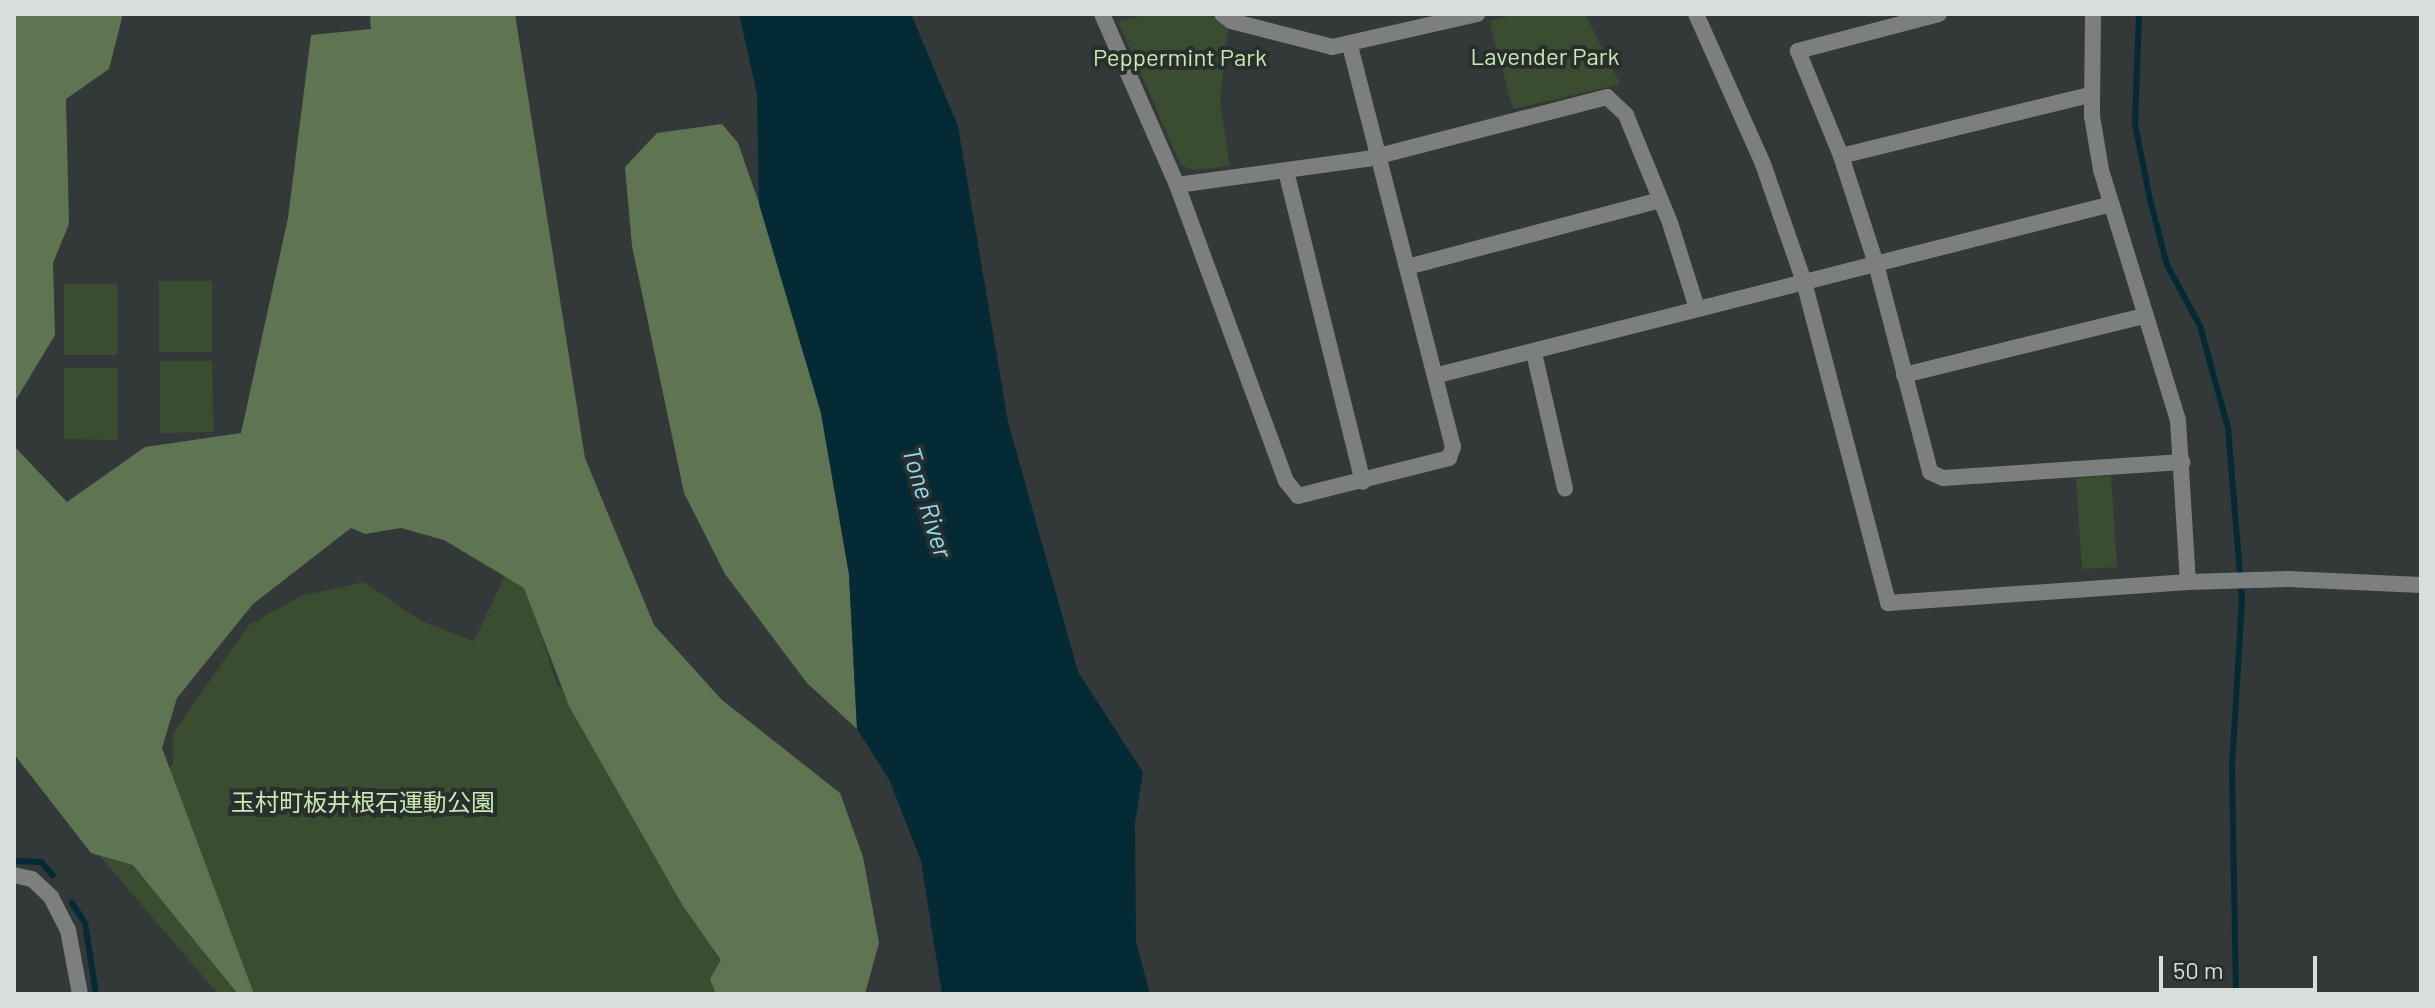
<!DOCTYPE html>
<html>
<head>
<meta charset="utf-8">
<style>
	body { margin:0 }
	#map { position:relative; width:2435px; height:1008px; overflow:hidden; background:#333938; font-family:Barlow,"Noto Sans JP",sans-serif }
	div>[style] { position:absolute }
	.green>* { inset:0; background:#3b4d30 }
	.forest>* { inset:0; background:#5f7451 }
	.water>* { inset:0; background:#032a35 }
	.stream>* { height:6px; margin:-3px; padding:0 3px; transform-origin:3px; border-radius:3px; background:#032a35 }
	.minor>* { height:16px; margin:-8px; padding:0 8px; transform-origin:8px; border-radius:8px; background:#7c7f7d }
	.tertiary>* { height:16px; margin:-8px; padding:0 8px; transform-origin:8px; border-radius:8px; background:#7c7f7d }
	span { translate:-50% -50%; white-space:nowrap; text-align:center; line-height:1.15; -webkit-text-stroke:8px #292f2d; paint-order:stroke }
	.park-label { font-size:24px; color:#c6eaaf }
	.water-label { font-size:26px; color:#8cdcf8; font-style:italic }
	.frame { position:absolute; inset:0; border:16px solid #d9dddc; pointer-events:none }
	.scale { position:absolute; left:2159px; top:956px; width:158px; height:36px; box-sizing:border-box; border:4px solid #d9dddc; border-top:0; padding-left:10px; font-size:24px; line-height:28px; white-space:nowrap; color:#d9dddc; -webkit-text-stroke:6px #292f2d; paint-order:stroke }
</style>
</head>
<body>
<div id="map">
	<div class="green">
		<div style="clip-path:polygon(1149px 14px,1208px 14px,1228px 29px,1220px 101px,1230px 166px,1193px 170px,1181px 165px,1118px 22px)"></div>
		<div style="clip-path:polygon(1515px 14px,1585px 14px,1620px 84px,1513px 109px,1489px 21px)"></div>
		<div style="clip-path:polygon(159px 281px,212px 281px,212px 352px,159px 352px)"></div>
		<div style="clip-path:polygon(64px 284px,117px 284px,117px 355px,64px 355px)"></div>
		<div style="clip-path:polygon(160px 361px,212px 361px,213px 432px,160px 433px)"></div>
		<div style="clip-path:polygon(64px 368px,117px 368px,117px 440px,64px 439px)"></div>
		<div style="clip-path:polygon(2111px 476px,2117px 567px,2082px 569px,2076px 478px)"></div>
		<div style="clip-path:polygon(506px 573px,526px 584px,557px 686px,621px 707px,773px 994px,218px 994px,87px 841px,173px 764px,173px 733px,249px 625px,301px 596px,364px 582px,421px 621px,474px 641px)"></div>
	</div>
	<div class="forest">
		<div style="clip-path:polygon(14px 14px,123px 14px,109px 69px,66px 99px,69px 224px,53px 263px,55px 335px,14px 403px)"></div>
		<div style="clip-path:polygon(370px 14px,515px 14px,585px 458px,654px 625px,722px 700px,840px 793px,863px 857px,879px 943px,865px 994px,716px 994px,710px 979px,721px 960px,683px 906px,569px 706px,524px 588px,444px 540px,401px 528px,365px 534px,351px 528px,253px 604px,177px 698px,162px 748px,254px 994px,238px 994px,133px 865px,91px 853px,14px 754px,14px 446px,67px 502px,145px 447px,241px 433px,288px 218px,311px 35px,371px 29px)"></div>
		<div style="clip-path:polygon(722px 124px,738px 143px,779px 260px,821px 413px,849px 574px,857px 729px,807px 683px,725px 574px,684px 493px,632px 246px,625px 167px,657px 133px)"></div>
	</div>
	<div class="water">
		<div style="clip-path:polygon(739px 14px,911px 14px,958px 126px,1008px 422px,1078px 672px,1143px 772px,1135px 823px,1136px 942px,1150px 994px,942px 994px,921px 861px,889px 779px,857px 729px,849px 574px,821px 413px,759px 204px,757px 94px)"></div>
	</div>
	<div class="stream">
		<div style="left:2139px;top:14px;width:110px;rotate:92.1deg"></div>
		<div style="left:2135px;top:124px;width:77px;rotate:78.8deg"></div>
		<div style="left:2150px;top:200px;width:67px;rotate:75.3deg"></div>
		<div style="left:2167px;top:265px;width:69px;rotate:61.6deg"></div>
		<div style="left:2200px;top:326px;width:106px;rotate:74.6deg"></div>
		<div style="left:2228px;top:428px;width:172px;rotate:85.3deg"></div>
		<div style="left:2242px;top:599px;width:167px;rotate:93.4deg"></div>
		<div style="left:2232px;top:766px;width:228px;rotate:89deg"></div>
		<div style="left:14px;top:861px;width:27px;rotate:2deg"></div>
		<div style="left:41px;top:862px;width:18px;rotate:49deg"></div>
		<div style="left:72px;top:903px;width:24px;rotate:57deg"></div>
		<div style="left:85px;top:923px;width:72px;rotate:81.2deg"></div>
	</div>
	<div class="minor">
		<div style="left:1102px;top:14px;width:187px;rotate:66.3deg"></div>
		<div style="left:1177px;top:185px;width:315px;rotate:69.8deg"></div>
		<div style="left:1286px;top:481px;width:19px;rotate:51deg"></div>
		<div style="left:1298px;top:496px;width:156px;rotate:-14.1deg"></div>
		<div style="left:1449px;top:458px;width:12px;rotate:-70deg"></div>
		<div style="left:1453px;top:447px;width:413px;rotate:-104.4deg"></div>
		<div style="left:1222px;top:14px;width:11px;rotate:38deg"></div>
		<div style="left:1231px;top:21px;width:104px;rotate:14.4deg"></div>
		<div style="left:1332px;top:47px;width:149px;rotate:-12.8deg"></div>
		<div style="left:1939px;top:14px;width:146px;rotate:165.3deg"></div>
		<div style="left:1798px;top:51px;width:113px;rotate:67.7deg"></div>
		<div style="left:1841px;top:156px;width:114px;rotate:72deg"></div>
		<div style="left:1876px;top:264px;width:215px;rotate:75.4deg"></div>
		<div style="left:1930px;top:472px;width:14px;rotate:25deg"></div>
		<div style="left:1943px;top:478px;width:240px;rotate:-3.8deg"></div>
		<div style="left:2093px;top:14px;width:102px;rotate:90.6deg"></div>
		<div style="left:2092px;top:116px;width:55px;rotate:80.5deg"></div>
		<div style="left:2101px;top:170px;width:262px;rotate:72.9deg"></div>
		<div style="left:2178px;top:420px;width:162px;rotate:86.5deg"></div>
		<div style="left:1841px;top:156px;width:255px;rotate:-13.8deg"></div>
		<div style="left:1286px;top:171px;width:320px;rotate:76.1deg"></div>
		<div style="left:1177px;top:185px;width:192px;rotate:-7.8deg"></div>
		<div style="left:1367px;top:159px;width:248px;rotate:-14.5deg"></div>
		<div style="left:1607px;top:97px;width:26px;rotate:43deg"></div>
		<div style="left:1626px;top:115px;width:117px;rotate:67.8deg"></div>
		<div style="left:1670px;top:223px;width:89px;rotate:72.4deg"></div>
		<div style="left:1411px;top:266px;width:258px;rotate:-14.8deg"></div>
		<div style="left:1534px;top:353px;width:139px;rotate:77.1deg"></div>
		<div style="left:1438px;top:375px;width:695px;rotate:-14.24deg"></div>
		<div style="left:1904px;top:375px;width:247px;rotate:-13.8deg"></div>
		<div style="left:14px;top:875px;width:18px;rotate:13deg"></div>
		<div style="left:32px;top:879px;width:26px;rotate:43deg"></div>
		<div style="left:51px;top:897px;width:37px;rotate:63deg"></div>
		<div style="left:68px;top:930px;width:65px;rotate:79.4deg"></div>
	</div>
	<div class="tertiary">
		<div style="left:1696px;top:14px;width:164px;rotate:65.9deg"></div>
		<div style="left:1763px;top:164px;width:125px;rotate:70.8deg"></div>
		<div style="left:1804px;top:282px;width:332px;rotate:75.3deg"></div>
		<div style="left:1888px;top:603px;width:301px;rotate:-4deg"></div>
		<div style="left:2188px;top:582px;width:100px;rotate:-1.7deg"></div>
		<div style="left:2288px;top:579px;width:133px;rotate:2.6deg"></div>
	</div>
	<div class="park-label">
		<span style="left:1545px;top:56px">Lavender Park</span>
		<span style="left:1180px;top:57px">Peppermint Park</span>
		<span style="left:363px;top:802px">玉村町板井根石運動公園</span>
	</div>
	<div class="water-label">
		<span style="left:928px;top:502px;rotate:73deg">Tone River</span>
	</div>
	<div class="frame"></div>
	<div class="scale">50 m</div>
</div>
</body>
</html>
